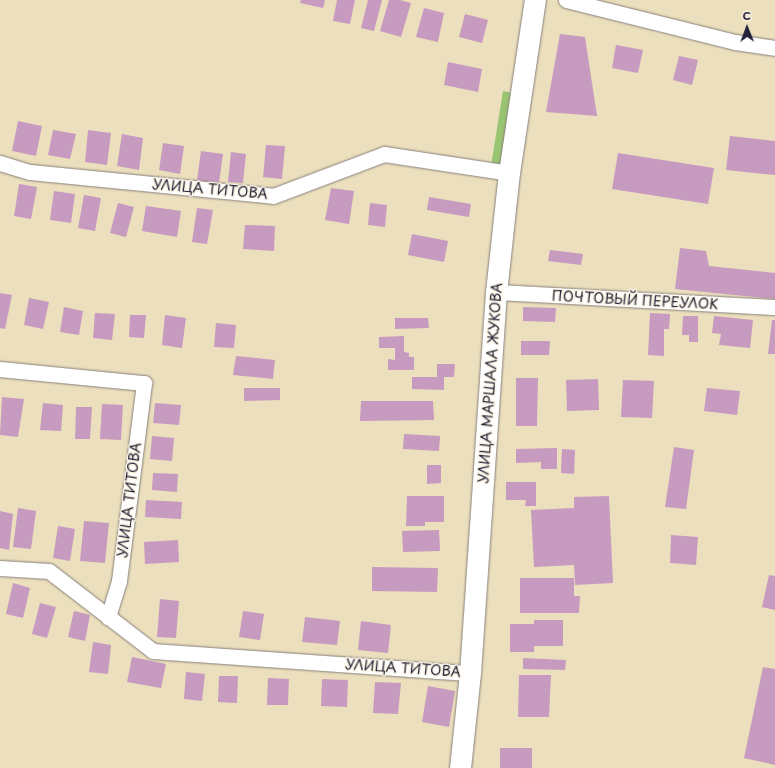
<!DOCTYPE html>
<html>
<head>
<meta charset="utf-8">
<style>
	body { margin:0 }
	#map { position:relative; width:775px; height:768px; overflow:hidden; background:#ecdfbd; font-family:"Playpen Sans",sans-serif }
	div>[style] { position:absolute }
	.green>* { inset:0; background:#99c572 }
	.building>* { inset:0; background:#c79ac0 }
	.roads { filter:drop-shadow(0 0 1px #87807c) drop-shadow(0 0 1px #87807c) }
	.street>* { height:15px; margin:-7.5px; padding:0 7.5px; transform-origin:7.5px; border-radius:7.5px; background:#fff }
	.secondary>* { height:21px; margin:-10.5px; padding:0 10.5px; transform-origin:10.5px; border-radius:10.5px; background:#fff }
	span { translate:-50% -50%; white-space:nowrap; text-align:center; line-height:1.15; -webkit-text-stroke:3px #fcf5e5; paint-order:stroke }
	.street-label { font-size:14px; color:#22223b }
	.north { position:absolute; left:727px; top:8px; width:40px; height:40px; -webkit-text-stroke:3px #fcf5e5; paint-order:stroke; rotate:359deg; font-size:11px; font-weight:700; line-height:16px; text-align:center; color:#22223b }
	.north::after { content:''; display:block; margin:auto; width:14px; height:18px; background:#22223b; clip-path:polygon(50% 0,100% 100%,50% 72%,0 100%) }
</style>
</head>
<body>
<div id="map">
	<div class="green">
		<div style="clip-path:polygon(503px 91px,517px 94px,506px 168px,491px 166px)"></div>
	</div>
	<div class="building">
		<div style="clip-path:polygon(301px 0,325px 0,323px 8px,300px 3px)"></div>
		<div style="clip-path:polygon(337px 0,355px 0,350px 24px,333px 21px)"></div>
		<div style="clip-path:polygon(368px 0,382px 0,374px 31px,361px 28px)"></div>
		<div style="clip-path:polygon(389px 0,400px 0,411px 3px,401px 37px,380px 31px)"></div>
		<div style="clip-path:polygon(424px 8px,444px 13px,438px 42px,416px 37px)"></div>
		<div style="clip-path:polygon(465px 14px,488px 20px,482px 43px,459px 37px)"></div>
		<div style="clip-path:polygon(560px 34px,585px 37px,597px 116px,546px 112px)"></div>
		<div style="clip-path:polygon(616px 45px,643px 50px,638px 73px,612px 68px)"></div>
		<div style="clip-path:polygon(679px 56px,698px 60px,692px 85px,673px 80px)"></div>
		<div style="clip-path:polygon(448px 62px,482px 69px,478px 92px,444px 85px)"></div>
		<div style="clip-path:polygon(18px 121px,42px 126px,36px 156px,12px 151px)"></div>
		<div style="clip-path:polygon(53px 130px,76px 134px,70px 159px,48px 155px)"></div>
		<div style="clip-path:polygon(88px 130px,111px 133px,107px 165px,85px 162px)"></div>
		<div style="clip-path:polygon(122px 134px,143px 138px,139px 170px,117px 166px)"></div>
		<div style="clip-path:polygon(730px 136px,775px 141px,775px 175px,726px 170px)"></div>
		<div style="clip-path:polygon(163px 143px,184px 146px,180px 174px,159px 170px)"></div>
		<div style="clip-path:polygon(266px 145px,285px 146px,282px 179px,263px 177px)"></div>
		<div style="clip-path:polygon(201px 151px,223px 154px,219px 183px,197px 180px)"></div>
		<div style="clip-path:polygon(231px 152px,246px 154px,243px 183px,228px 182px)"></div>
		<div style="clip-path:polygon(618px 153px,714px 168px,708px 204px,612px 189px)"></div>
		<div style="clip-path:polygon(19px 184px,37px 187px,31px 219px,14px 216px)"></div>
		<div style="clip-path:polygon(331px 188px,354px 191px,349px 224px,325px 220px)"></div>
		<div style="clip-path:polygon(54px 191px,75px 194px,71px 223px,50px 220px)"></div>
		<div style="clip-path:polygon(84px 195px,101px 198px,95px 231px,78px 228px)"></div>
		<div style="clip-path:polygon(429px 197px,471px 204px,469px 217px,427px 210px)"></div>
		<div style="clip-path:polygon(118px 203px,134px 207px,126px 237px,110px 233px)"></div>
		<div style="clip-path:polygon(370px 203px,387px 205px,385px 227px,368px 225px)"></div>
		<div style="clip-path:polygon(146px 206px,181px 211px,177px 237px,142px 231px)"></div>
		<div style="clip-path:polygon(197px 208px,213px 210px,207px 244px,192px 242px)"></div>
		<div style="clip-path:polygon(245px 225px,275px 226px,274px 251px,243px 249px)"></div>
		<div style="clip-path:polygon(412px 234px,448px 241px,444px 262px,408px 255px)"></div>
		<div style="clip-path:polygon(680px 248px,706px 251px,709px 266px,775px 273px,775px 299px,675px 289px)"></div>
		<div style="clip-path:polygon(550px 250px,583px 254px,581px 265px,548px 261px)"></div>
		<div style="clip-path:polygon(0 293px,12px 295px,5px 329px,0 328px)"></div>
		<div style="clip-path:polygon(29px 298px,49px 302px,43px 329px,24px 325px)"></div>
		<div style="clip-path:polygon(64px 307px,83px 311px,79px 335px,60px 332px)"></div>
		<div style="clip-path:polygon(523px 307px,556px 308px,555px 322px,523px 321px)"></div>
		<div style="clip-path:polygon(95px 313px,115px 314px,112px 340px,93px 338px)"></div>
		<div style="clip-path:polygon(650px 313px,670px 314px,669px 329px,664px 329px,664px 356px,648px 355px)"></div>
		<div style="clip-path:polygon(130px 315px,146px 315px,144px 338px,129px 337px)"></div>
		<div style="clip-path:polygon(165px 315px,186px 318px,182px 348px,162px 345px)"></div>
		<div style="clip-path:polygon(683px 316px,698px 316px,698px 342px,689px 342px,689px 335px,682px 335px)"></div>
		<div style="clip-path:polygon(714px 316px,753px 320px,750px 348px,719px 345px,721px 334px,712px 333px)"></div>
		<div style="clip-path:polygon(395px 318px,428px 318px,429px 328px,395px 329px)"></div>
		<div style="clip-path:polygon(772px 320px,775px 320px,775px 354px,768px 354px)"></div>
		<div style="clip-path:polygon(216px 323px,236px 325px,234px 348px,214px 347px)"></div>
		<div style="clip-path:polygon(404px 336px,404px 352px,409px 353px,409px 357px,414px 357px,414px 370px,388px 370px,388px 359px,395px 360px,395px 348px,379px 348px,379px 337px)"></div>
		<div style="clip-path:polygon(521px 341px,550px 341px,549px 355px,521px 355px)"></div>
		<div style="clip-path:polygon(236px 356px,275px 360px,273px 379px,233px 375px)"></div>
		<div style="clip-path:polygon(437px 364px,455px 364px,454px 377px,444px 377px,444px 390px,412px 389px,412px 377px,437px 377px)"></div>
		<div style="clip-path:polygon(516px 378px,538px 378px,537px 426px,516px 426px)"></div>
		<div style="clip-path:polygon(598px 379px,599px 410px,567px 411px,566px 380px)"></div>
		<div style="clip-path:polygon(623px 380px,654px 381px,652px 418px,621px 417px)"></div>
		<div style="clip-path:polygon(244px 388px,280px 388px,280px 400px,244px 401px)"></div>
		<div style="clip-path:polygon(707px 388px,740px 391px,737px 415px,704px 411px)"></div>
		<div style="clip-path:polygon(2px 397px,24px 399px,18px 437px,0 435px)"></div>
		<div style="clip-path:polygon(361px 401px,433px 401px,434px 420px,360px 421px)"></div>
		<div style="clip-path:polygon(43px 403px,63px 405px,61px 431px,40px 430px)"></div>
		<div style="clip-path:polygon(155px 403px,181px 405px,179px 425px,153px 423px)"></div>
		<div style="clip-path:polygon(102px 404px,123px 405px,121px 440px,100px 439px)"></div>
		<div style="clip-path:polygon(76px 407px,92px 407px,90px 439px,75px 439px)"></div>
		<div style="clip-path:polygon(404px 434px,440px 436px,439px 451px,403px 449px)"></div>
		<div style="clip-path:polygon(152px 436px,174px 438px,172px 461px,150px 459px)"></div>
		<div style="clip-path:polygon(674px 447px,694px 450px,686px 509px,665px 507px)"></div>
		<div style="clip-path:polygon(557px 448px,557px 469px,541px 469px,541px 462px,516px 463px,516px 449px)"></div>
		<div style="clip-path:polygon(562px 449px,575px 450px,574px 474px,561px 473px)"></div>
		<div style="clip-path:polygon(427px 465px,441px 465px,441px 483px,427px 484px)"></div>
		<div style="clip-path:polygon(153px 473px,178px 474px,177px 492px,152px 490px)"></div>
		<div style="clip-path:polygon(506px 482px,536px 482px,536px 506px,525px 506px,526px 500px,506px 500px)"></div>
		<div style="clip-path:polygon(407px 496px,444px 496px,444px 522px,425px 522px,425px 526px,406px 526px)"></div>
		<div style="clip-path:polygon(609px 496px,613px 583px,575px 585px,574px 565px,534px 567px,531px 510px,574px 508px,574px 497px)"></div>
		<div style="clip-path:polygon(146px 500px,182px 502px,181px 519px,145px 517px)"></div>
		<div style="clip-path:polygon(18px 508px,36px 511px,31px 549px,13px 547px)"></div>
		<div style="clip-path:polygon(0 511px,13px 514px,9px 550px,0 548px)"></div>
		<div style="clip-path:polygon(84px 521px,109px 523px,105px 563px,80px 561px)"></div>
		<div style="clip-path:polygon(58px 526px,75px 529px,70px 561px,53px 558px)"></div>
		<div style="clip-path:polygon(439px 530px,440px 551px,403px 552px,402px 531px)"></div>
		<div style="clip-path:polygon(671px 535px,698px 537px,696px 565px,670px 563px)"></div>
		<div style="clip-path:polygon(178px 540px,179px 562px,145px 564px,144px 542px)"></div>
		<div style="clip-path:polygon(372px 567px,438px 568px,437px 592px,372px 591px)"></div>
		<div style="clip-path:polygon(769px 575px,775px 576px,775px 610px,762px 607px)"></div>
		<div style="clip-path:polygon(520px 578px,574px 578px,574px 596px,580px 596px,579px 613px,520px 613px)"></div>
		<div style="clip-path:polygon(13px 583px,30px 588px,23px 618px,6px 614px)"></div>
		<div style="clip-path:polygon(160px 599px,179px 601px,176px 638px,157px 637px)"></div>
		<div style="clip-path:polygon(40px 603px,56px 607px,47px 638px,32px 634px)"></div>
		<div style="clip-path:polygon(74px 611px,90px 615px,85px 641px,68px 637px)"></div>
		<div style="clip-path:polygon(243px 611px,264px 614px,260px 640px,239px 637px)"></div>
		<div style="clip-path:polygon(305px 617px,340px 621px,337px 645px,302px 642px)"></div>
		<div style="clip-path:polygon(534px 620px,563px 620px,563px 646px,534px 646px,534px 652px,510px 652px,510px 624px,534px 624px)"></div>
		<div style="clip-path:polygon(361px 621px,391px 625px,388px 653px,358px 650px)"></div>
		<div style="clip-path:polygon(93px 642px,111px 645px,108px 674px,89px 672px)"></div>
		<div style="clip-path:polygon(132px 657px,166px 664px,161px 688px,127px 682px)"></div>
		<div style="clip-path:polygon(523px 658px,566px 660px,565px 670px,523px 669px)"></div>
		<div style="clip-path:polygon(763px 667px,775px 669px,775px 765px,744px 758px)"></div>
		<div style="clip-path:polygon(186px 672px,205px 674px,202px 701px,184px 699px)"></div>
		<div style="clip-path:polygon(519px 675px,551px 675px,549px 717px,518px 717px)"></div>
		<div style="clip-path:polygon(219px 676px,238px 676px,237px 703px,218px 702px)"></div>
		<div style="clip-path:polygon(268px 678px,289px 679px,288px 705px,267px 705px)"></div>
		<div style="clip-path:polygon(322px 679px,348px 680px,347px 707px,321px 706px)"></div>
		<div style="clip-path:polygon(375px 682px,401px 683px,398px 714px,373px 713px)"></div>
		<div style="clip-path:polygon(428px 686px,455px 691px,449px 727px,422px 722px)"></div>
		<div style="clip-path:polygon(500px 748px,532px 748px,532px 768px,500px 768px)"></div>
	</div>
	<div class="roads">
		<div class="street">
			<div style="left:566px;top:0;width:174px;rotate:14deg"></div>
			<div style="left:735px;top:42px;width:40px;rotate:8.5deg"></div>
			<div style="left:0;top:163px;width:31px;rotate:17deg"></div>
			<div style="left:30px;top:172px;width:244px;rotate:5.6deg"></div>
			<div style="left:273px;top:196px;width:119px;rotate:-20.7deg"></div>
			<div style="left:384px;top:154px;width:126px;rotate:8.6deg"></div>
			<div style="left:496px;top:292px;width:279px;rotate:3.1deg"></div>
			<div style="left:0;top:369px;width:145px;rotate:5.6deg"></div>
			<div style="left:144px;top:383px;width:200px;rotate:97.2deg"></div>
			<div style="left:119px;top:581px;width:38px;rotate:107deg"></div>
			<div style="left:0;top:568px;width:49px;rotate:3.5deg"></div>
			<div style="left:49px;top:571px;width:131px;rotate:37.6deg"></div>
			<div style="left:153px;top:651px;width:318px;rotate:4deg"></div>
		</div>
		<div class="secondary">
			<div style="left:460px;top:768px;width:96px;rotate:-84deg"></div>
			<div style="left:470px;top:673px;width:382px;rotate:-86.1deg"></div>
			<div style="left:496px;top:292px;width:120px;rotate:-83.8deg"></div>
			<div style="left:509px;top:173px;width:175px;rotate:-81.5deg"></div>
		</div>
	</div>
	<div class="street-label">
		<span style="left:210px;top:189px;rotate:5deg">УЛИЦА ТИТОВА</span>
		<span style="left:635px;top:300px;rotate:3deg">ПОЧТОВЫЙ ПЕРЕУЛОК</span>
		<span style="left:490px;top:383px;rotate:-86deg">УЛИЦА МАРШАЛА ЖУКОВА</span>
		<span style="left:129px;top:500px;rotate:-83deg">УЛИЦА ТИТОВА</span>
		<span style="left:403px;top:668px;rotate:4deg">УЛИЦА ТИТОВА</span>
	</div>
	<div class="north">С</div>
</div>
</body>
</html>
